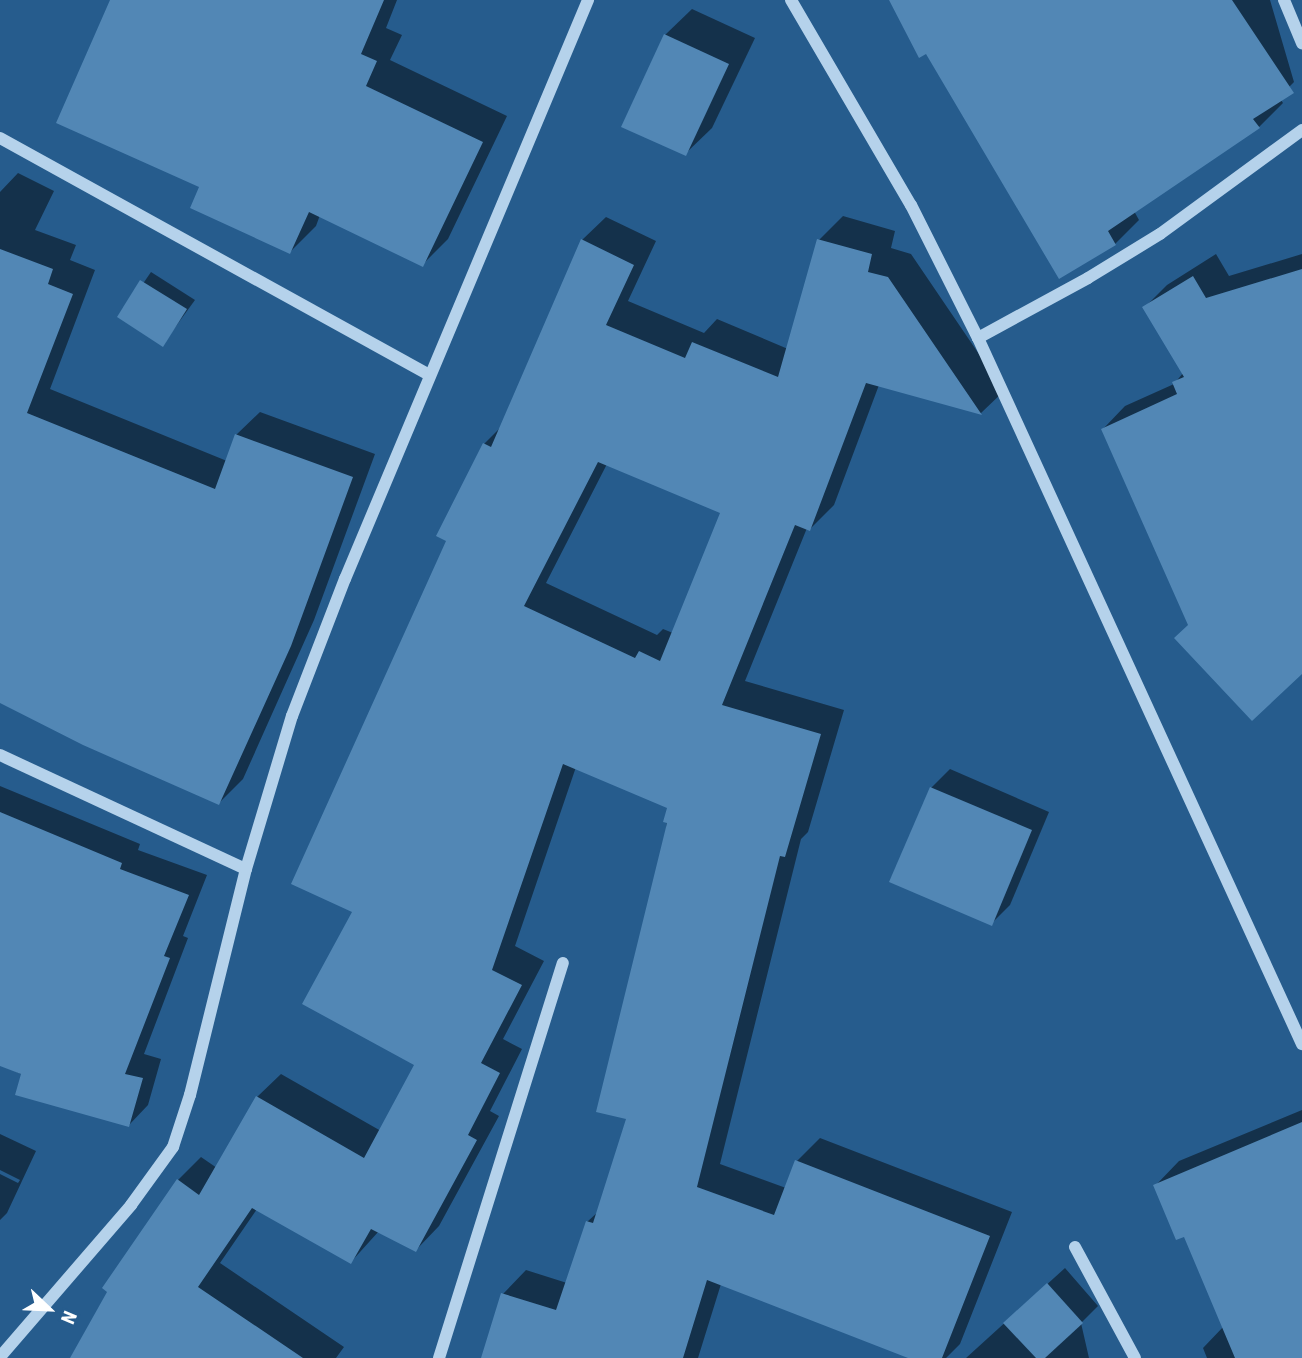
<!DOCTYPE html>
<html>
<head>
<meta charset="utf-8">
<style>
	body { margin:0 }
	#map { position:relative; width:1302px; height:1358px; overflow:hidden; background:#265c8d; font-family:"Roboto Condensed",sans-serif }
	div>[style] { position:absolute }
	.shadow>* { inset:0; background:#0007 }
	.building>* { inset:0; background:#5287b5 }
	.minor>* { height:12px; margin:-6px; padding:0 6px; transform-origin:6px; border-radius:6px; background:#b5d2eb }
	span { translate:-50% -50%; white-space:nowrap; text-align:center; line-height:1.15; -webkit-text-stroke:5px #265c8d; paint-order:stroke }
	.north { position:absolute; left:14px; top:1274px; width:70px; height:70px; -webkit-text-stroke:5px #265c8d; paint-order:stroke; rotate:113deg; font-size:19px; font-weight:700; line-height:28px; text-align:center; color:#fff }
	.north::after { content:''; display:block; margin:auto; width:24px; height:32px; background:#fff; clip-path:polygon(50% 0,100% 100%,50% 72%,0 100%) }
</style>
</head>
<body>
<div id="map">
	<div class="shadow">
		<div style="clip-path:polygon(112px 0,397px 0,386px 28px,402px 35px,390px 60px,507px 116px,448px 239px,422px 265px,320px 215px,316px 226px,290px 252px,202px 186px)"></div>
		<div style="clip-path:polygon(891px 0,1270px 0,1294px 82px,1279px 97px,1283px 103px,1259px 127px,1134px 211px,1139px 220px,1115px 244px,926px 52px)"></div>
		<div style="clip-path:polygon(692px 9px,755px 38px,712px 128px,685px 154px,665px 35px)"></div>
		<div style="clip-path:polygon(18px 173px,54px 191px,35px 230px,76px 245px,70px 260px,95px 270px,50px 389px,227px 461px,236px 435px,260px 412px,375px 454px,314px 620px,243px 779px,219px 803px,0 701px,0 192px)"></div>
		<div style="clip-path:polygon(evenodd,843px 216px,895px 231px,891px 248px,911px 254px,1004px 391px,981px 413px,879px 385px,834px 505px,810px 529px,807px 528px,745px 681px,844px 710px,808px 832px,801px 839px,720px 1164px,786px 1188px,797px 1161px,820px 1138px,1012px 1212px,960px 1344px,946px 1358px,913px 1358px,721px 1284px,698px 1358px,483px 1358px,503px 1294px,526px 1270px,567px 1283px,587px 1222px,599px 1211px,628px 1118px,669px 807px,576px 767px,515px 946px,544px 961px,503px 1039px,522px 1049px,490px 1111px,499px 1116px,439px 1226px,416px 1250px,379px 1231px,351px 1262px,257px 1209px,220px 1263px,344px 1347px,336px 1358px,72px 1358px,178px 1180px,201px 1157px,217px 1168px,257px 1097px,281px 1074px,381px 1131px,416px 1064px,354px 911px,448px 540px,484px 444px,502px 426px,582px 240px,606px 217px,656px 241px,628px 301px,704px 333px,717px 319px,788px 349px,819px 240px,843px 216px,607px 464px,722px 513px,673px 633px,663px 629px,657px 635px,546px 583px,607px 464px)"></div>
		<div style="clip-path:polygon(1216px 254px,1229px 276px,1302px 254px,1302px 594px,1103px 429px,1125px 406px,1174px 384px,1183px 373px,1144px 308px,1167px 285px)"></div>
		<div style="clip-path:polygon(151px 272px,195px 300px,163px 344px,120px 317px)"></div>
		<div style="clip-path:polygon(950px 769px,1049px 812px,1010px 905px,991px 924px,931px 788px)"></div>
		<div style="clip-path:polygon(0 786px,140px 844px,138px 850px,207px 875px,183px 936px,188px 938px,144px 1054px,161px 1059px,148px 1105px,129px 1125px,0 1064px)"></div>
		<div style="clip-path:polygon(1302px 1110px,1302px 1358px,1207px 1358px,1203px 1348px,1224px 1326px,1185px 1234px,1155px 1186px,1179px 1161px)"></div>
		<div style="clip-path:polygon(0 1134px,36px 1151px,7px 1213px,0 1220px,0 1174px,18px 1183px,20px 1180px,0 1170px)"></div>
		<div style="clip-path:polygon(1065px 1268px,1098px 1306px,1081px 1323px,1089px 1358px,966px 1358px)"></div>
	</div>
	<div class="building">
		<div style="clip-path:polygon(110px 0,384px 0,361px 54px,377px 61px,366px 86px,483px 142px,423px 267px,309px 212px,290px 254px,190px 208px,199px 187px,56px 123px)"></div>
		<div style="clip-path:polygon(889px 0,1232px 0,1294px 93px,1253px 119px,1260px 128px,1108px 231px,1116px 245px,1059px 279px,926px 54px,919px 58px)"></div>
		<div style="clip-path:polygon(664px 34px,729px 64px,686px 156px,621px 127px)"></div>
		<div style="clip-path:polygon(evenodd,581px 239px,634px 265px,606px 325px,685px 358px,692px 342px,778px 377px,817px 239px,872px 254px,868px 272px,888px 277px,982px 415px,866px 383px,810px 531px,795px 525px,722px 705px,821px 734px,785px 857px,780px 856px,697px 1187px,774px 1215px,795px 1160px,990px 1236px,942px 1358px,908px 1358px,707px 1280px,683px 1358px,481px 1358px,501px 1293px,556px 1310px,586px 1221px,593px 1223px,626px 1119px,596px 1112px,667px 823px,663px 822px,667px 808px,563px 764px,492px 970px,522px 985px,481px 1063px,500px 1073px,468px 1135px,477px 1140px,416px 1252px,371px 1229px,351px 1264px,252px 1208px,198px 1287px,303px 1358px,70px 1358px,107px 1292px,102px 1288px,177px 1179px,199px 1195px,256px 1096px,364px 1158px,414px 1065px,302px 1004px,352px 912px,291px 884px,446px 541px,436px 536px,483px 443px,491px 447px,581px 239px,598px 462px,720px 513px,660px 661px,639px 651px,635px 658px,524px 606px,598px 462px)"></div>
		<div style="clip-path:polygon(0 249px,53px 269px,48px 284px,73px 294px,27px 413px,215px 489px,235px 434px,353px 477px,291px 646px,219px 805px,83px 745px,0 703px)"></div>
		<div style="clip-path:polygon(1302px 269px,1302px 674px,1252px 721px,1174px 638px,1188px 625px,1101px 429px,1177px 394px,1172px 382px,1184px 377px,1142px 307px,1193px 276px,1206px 298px)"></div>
		<div style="clip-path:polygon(140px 280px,187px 309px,163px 347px,117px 317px)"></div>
		<div style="clip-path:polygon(930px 787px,1032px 830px,992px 926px,889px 882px)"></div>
		<div style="clip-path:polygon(0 812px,122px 863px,120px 869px,189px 895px,164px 956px,170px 958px,125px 1074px,143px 1078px,129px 1127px,15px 1095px,21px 1074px,0 1066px)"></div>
		<div style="clip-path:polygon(1302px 1122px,1302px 1358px,1235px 1358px,1184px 1237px,1176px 1240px,1153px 1185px)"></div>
		<div style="clip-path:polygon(1047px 1283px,1083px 1323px,1045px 1358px,1036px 1358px,1003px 1323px)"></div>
	</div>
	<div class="minor">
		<div style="left:791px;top:0;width:238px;rotate:59.7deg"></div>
		<div style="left:911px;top:205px;width:149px;rotate:63.3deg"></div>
		<div style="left:978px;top:338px;width:777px;rotate:65.35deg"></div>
		<div style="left:1284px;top:0;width:47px;rotate:67.3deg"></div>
		<div style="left:0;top:138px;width:491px;rotate:28.9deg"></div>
		<div style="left:978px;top:338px;width:125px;rotate:-28.6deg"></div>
		<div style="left:1088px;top:278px;width:84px;rotate:-31.4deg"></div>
		<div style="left:1160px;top:234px;width:176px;rotate:-36.2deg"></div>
		<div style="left:0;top:755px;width:271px;rotate:24.9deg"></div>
		<div style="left:1075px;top:1247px;width:126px;rotate:61.6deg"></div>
		<div style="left:0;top:1357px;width:201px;rotate:-49.2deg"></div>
		<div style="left:131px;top:1205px;width:72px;rotate:-54.1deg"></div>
		<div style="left:173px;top:1147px;width:55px;rotate:-71.9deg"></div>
		<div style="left:190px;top:1095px;width:233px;rotate:-76.1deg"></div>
		<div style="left:246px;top:869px;width:160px;rotate:-73.3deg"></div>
		<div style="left:292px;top:716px;width:147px;rotate:-68.9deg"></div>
		<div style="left:345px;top:579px;width:628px;rotate:-67.23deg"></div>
		<div style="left:439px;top:1358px;width:414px;rotate:-72.6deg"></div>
	</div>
	<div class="north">N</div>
</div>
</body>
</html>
